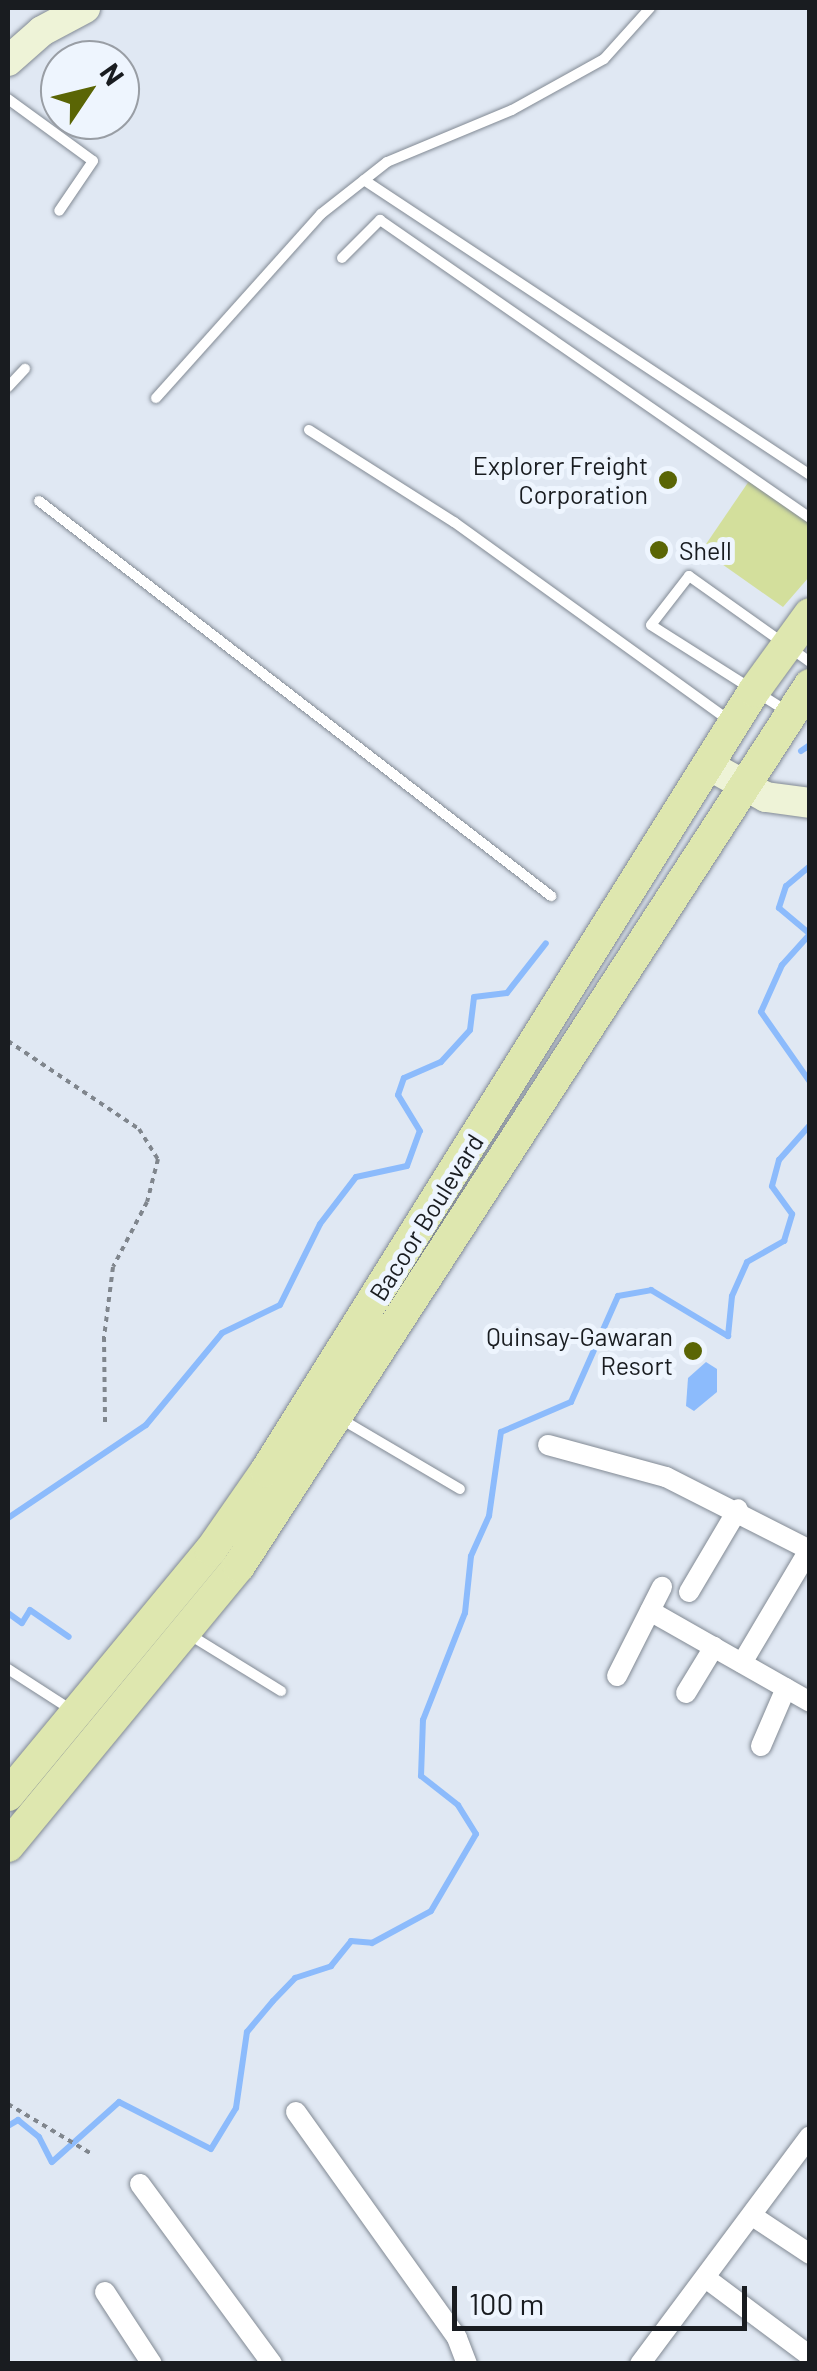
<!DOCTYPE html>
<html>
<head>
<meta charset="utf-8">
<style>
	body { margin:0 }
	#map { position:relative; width:817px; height:2371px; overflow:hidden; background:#e0e8f3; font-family:Barlow,sans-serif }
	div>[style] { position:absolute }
	.green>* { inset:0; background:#d3df9c }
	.water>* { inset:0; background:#8cbbfc }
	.stream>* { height:6px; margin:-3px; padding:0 3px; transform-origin:3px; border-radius:3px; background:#8cbbfc }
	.path>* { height:4px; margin-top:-2px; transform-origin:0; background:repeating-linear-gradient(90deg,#80868d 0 5px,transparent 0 10px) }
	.roads { filter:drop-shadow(0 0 2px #828a94) drop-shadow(0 0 2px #828a94) }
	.lane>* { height:10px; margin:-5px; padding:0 5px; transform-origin:5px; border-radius:5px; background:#fff }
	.street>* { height:20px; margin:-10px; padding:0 10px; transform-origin:10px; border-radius:10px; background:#fff }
	.secondary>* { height:30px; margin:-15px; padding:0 15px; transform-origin:15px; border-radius:15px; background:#eef3d7 }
	.primary>* { height:32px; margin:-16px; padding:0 16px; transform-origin:16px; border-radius:16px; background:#dee7af }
	.dots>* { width:28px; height:28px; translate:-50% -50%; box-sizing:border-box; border:5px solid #eef5fe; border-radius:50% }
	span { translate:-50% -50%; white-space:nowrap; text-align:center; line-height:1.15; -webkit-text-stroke:10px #eef5fe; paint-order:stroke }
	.poi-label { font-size:25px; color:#191c20 }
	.right { translate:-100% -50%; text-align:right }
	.left { translate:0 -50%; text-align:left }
	.street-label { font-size:25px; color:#191c20 }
	.frame { position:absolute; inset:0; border:10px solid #191c20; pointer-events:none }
	.north { position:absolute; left:40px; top:40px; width:100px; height:100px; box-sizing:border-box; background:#eef5fe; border:2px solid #999ea5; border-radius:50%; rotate:55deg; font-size:28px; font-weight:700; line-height:40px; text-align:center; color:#191c20 }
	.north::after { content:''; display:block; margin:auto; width:35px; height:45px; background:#5a6505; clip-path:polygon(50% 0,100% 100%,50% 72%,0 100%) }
	.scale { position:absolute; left:452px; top:2286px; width:295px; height:45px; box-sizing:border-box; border:5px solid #191c20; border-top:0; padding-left:12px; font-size:30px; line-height:35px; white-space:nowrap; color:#191c20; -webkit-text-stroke:8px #eef5fe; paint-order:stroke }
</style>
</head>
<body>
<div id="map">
	<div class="green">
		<div style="clip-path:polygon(749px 481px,809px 523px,809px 577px,783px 607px,702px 550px)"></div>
	</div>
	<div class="water">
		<div style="clip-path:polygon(706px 1362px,717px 1369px,717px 1392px,694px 1411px,686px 1406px,688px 1378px)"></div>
	</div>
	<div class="stream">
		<div style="left:801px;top:751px;width:11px;rotate:-34deg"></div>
		<div style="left:810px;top:866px;width:31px;rotate:140deg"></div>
		<div style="left:786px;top:886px;width:23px;rotate:108deg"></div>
		<div style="left:779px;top:908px;width:40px;rotate:40deg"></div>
		<div style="left:810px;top:934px;width:42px;rotate:132.1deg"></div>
		<div style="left:782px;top:965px;width:51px;rotate:114.1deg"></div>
		<div style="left:761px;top:1012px;width:85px;rotate:55deg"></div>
		<div style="left:8px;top:1518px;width:166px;rotate:-34deg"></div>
		<div style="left:146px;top:1425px;width:119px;rotate:-50.4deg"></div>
		<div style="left:222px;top:1333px;width:64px;rotate:-25.8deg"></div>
		<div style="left:280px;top:1305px;width:90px;rotate:-63.7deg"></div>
		<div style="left:320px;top:1224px;width:59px;rotate:-52.5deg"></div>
		<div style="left:356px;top:1177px;width:52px;rotate:-12.2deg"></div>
		<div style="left:407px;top:1166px;width:37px;rotate:-70deg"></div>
		<div style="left:420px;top:1131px;width:42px;rotate:-121.4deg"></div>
		<div style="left:398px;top:1095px;width:18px;rotate:-71deg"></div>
		<div style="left:404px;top:1078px;width:40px;rotate:-23.4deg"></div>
		<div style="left:441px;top:1062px;width:43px;rotate:-47.8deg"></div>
		<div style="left:470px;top:1030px;width:33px;rotate:-83deg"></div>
		<div style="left:474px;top:997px;width:33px;rotate:-7deg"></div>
		<div style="left:507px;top:993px;width:63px;rotate:-52deg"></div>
		<div style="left:8px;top:1613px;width:17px;rotate:36deg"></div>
		<div style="left:22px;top:1623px;width:15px;rotate:-58deg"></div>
		<div style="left:30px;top:1610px;width:47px;rotate:34.7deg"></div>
		<div style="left:8px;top:2126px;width:12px;rotate:-31deg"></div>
		<div style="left:18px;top:2120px;width:27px;rotate:39deg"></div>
		<div style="left:39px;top:2137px;width:28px;rotate:63deg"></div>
		<div style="left:52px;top:2162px;width:90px;rotate:-41.8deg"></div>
		<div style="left:119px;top:2102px;width:103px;rotate:27.1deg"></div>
		<div style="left:211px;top:2149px;width:48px;rotate:-58.6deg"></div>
		<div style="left:236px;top:2108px;width:77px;rotate:-81.8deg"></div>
		<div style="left:247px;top:2032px;width:40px;rotate:-50deg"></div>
		<div style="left:273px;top:2001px;width:32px;rotate:-46deg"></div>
		<div style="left:295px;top:1978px;width:38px;rotate:-18deg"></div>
		<div style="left:331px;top:1966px;width:32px;rotate:-51deg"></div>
		<div style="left:351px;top:1941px;width:21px;rotate:5deg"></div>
		<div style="left:372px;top:1943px;width:67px;rotate:-28.5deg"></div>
		<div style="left:431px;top:1911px;width:89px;rotate:-59.7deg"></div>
		<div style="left:476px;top:1834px;width:34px;rotate:-122deg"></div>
		<div style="left:458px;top:1805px;width:47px;rotate:-141.9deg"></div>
		<div style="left:421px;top:1776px;width:56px;rotate:-88deg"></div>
		<div style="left:423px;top:1720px;width:115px;rotate:-68.6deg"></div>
		<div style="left:465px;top:1613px;width:57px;rotate:-84deg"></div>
		<div style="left:471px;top:1556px;width:44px;rotate:-65.8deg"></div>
		<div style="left:489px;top:1516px;width:85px;rotate:-81.9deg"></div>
		<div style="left:501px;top:1432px;width:76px;rotate:-23.2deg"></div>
		<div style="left:571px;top:1402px;width:116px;rotate:-66.1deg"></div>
		<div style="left:618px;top:1296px;width:34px;rotate:-10deg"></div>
		<div style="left:651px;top:1290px;width:90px;rotate:30.9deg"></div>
		<div style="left:728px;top:1336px;width:40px;rotate:-84.3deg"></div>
		<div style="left:732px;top:1296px;width:37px;rotate:-66deg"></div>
		<div style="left:747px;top:1262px;width:43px;rotate:-29.6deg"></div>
		<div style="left:784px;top:1241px;width:28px;rotate:-73deg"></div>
		<div style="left:792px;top:1214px;width:34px;rotate:-126deg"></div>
		<div style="left:772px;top:1186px;width:27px;rotate:-75deg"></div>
		<div style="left:779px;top:1160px;width:47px;rotate:-48.5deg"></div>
	</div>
	<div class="path">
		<div style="left:8px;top:1041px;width:158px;rotate:33.9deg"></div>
		<div style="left:139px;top:1129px;width:36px;rotate:58deg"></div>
		<div style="left:158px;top:1159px;width:44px;rotate:104.3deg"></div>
		<div style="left:147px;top:1202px;width:73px;rotate:117.6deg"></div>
		<div style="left:113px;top:1267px;width:71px;rotate:97.3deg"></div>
		<div style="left:104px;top:1337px;width:86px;rotate:89.3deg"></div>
		<div style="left:8px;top:2104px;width:98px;rotate:30.8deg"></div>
	</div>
	<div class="roads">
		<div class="lane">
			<div style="left:8px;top:99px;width:105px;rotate:36.1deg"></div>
			<div style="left:93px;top:161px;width:60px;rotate:124.2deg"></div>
			<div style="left:364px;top:180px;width:535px;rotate:33.48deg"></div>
			<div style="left:342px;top:258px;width:54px;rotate:-45deg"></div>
			<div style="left:380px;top:220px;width:523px;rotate:34.72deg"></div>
			<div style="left:8px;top:387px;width:25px;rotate:-47deg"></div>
			<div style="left:156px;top:398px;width:247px;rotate:-48.1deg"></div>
			<div style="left:321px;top:214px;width:84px;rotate:-38.2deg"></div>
			<div style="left:387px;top:162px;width:135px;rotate:-22.6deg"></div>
			<div style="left:512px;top:110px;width:105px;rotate:-29deg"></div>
			<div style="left:604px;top:59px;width:69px;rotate:-48deg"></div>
			<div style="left:309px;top:430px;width:172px;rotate:32.4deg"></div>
			<div style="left:454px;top:522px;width:340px;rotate:35.8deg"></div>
			<div style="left:39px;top:501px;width:647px;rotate:37.65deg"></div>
			<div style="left:788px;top:712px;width:162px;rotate:-147.6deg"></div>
			<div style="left:651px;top:625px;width:62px;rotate:-52.2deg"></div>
			<div style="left:689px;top:576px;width:148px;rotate:35.4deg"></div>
			<div style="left:341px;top:1419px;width:138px;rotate:30.5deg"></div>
			<div style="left:190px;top:1635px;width:107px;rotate:31.6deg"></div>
			<div style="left:8px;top:1669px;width:74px;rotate:32.8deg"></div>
		</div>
		<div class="street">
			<div style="left:548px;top:1445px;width:122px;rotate:15.2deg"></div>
			<div style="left:666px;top:1477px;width:161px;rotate:26.9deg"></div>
			<div style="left:689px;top:1592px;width:96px;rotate:-59.4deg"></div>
			<div style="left:650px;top:1611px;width:184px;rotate:29.6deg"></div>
			<div style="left:742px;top:1663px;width:131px;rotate:-59.3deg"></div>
			<div style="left:617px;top:1676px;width:100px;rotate:-63.2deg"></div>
			<div style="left:686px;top:1693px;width:54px;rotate:-58.7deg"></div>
			<div style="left:761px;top:1746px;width:63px;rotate:-66.7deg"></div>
			<div style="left:296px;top:2112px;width:277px;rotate:54.5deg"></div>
			<div style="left:457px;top:2338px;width:28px;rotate:69deg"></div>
			<div style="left:140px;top:2184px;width:223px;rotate:53.7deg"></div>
			<div style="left:754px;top:2217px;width:67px;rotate:33.5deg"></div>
			<div style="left:707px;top:2279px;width:129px;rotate:36.8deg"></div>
			<div style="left:105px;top:2292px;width:86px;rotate:56.9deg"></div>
			<div style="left:640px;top:2364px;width:284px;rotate:-53.3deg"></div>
		</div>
		<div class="secondary">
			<div style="left:8px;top:61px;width:45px;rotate:-41.4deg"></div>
			<div style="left:42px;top:31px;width:49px;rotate:-28.1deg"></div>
			<div style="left:710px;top:766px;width:64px;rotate:29deg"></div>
			<div style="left:766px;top:797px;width:44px;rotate:7.8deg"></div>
		</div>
		<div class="primary">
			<div style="left:8px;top:1795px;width:318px;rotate:-50.4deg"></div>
			<div style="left:211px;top:1550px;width:96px;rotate:-55.2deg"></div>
			<div style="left:266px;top:1471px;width:920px;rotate:-57.97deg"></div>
			<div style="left:754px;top:691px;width:95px;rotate:-54deg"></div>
			<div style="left:8px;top:1846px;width:363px;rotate:-50.5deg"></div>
			<div style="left:239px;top:1566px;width:1050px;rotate:-57.05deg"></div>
		</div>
	</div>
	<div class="dots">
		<div style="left:668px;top:480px;background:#5a6505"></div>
		<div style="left:659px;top:550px;background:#5a6505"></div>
		<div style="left:693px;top:1351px;background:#5a6505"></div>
	</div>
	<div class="poi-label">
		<span class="right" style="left:648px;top:480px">Explorer Freight<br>Corporation</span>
		<span class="left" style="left:679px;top:550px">Shell</span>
		<span class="right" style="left:673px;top:1351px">Quinsay-Gawaran<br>Resort</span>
	</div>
	<div class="street-label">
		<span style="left:426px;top:1217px;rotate:-58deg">Bacoor Boulevard</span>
	</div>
	<div class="frame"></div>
	<div class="north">N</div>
	<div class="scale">100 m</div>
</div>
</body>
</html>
